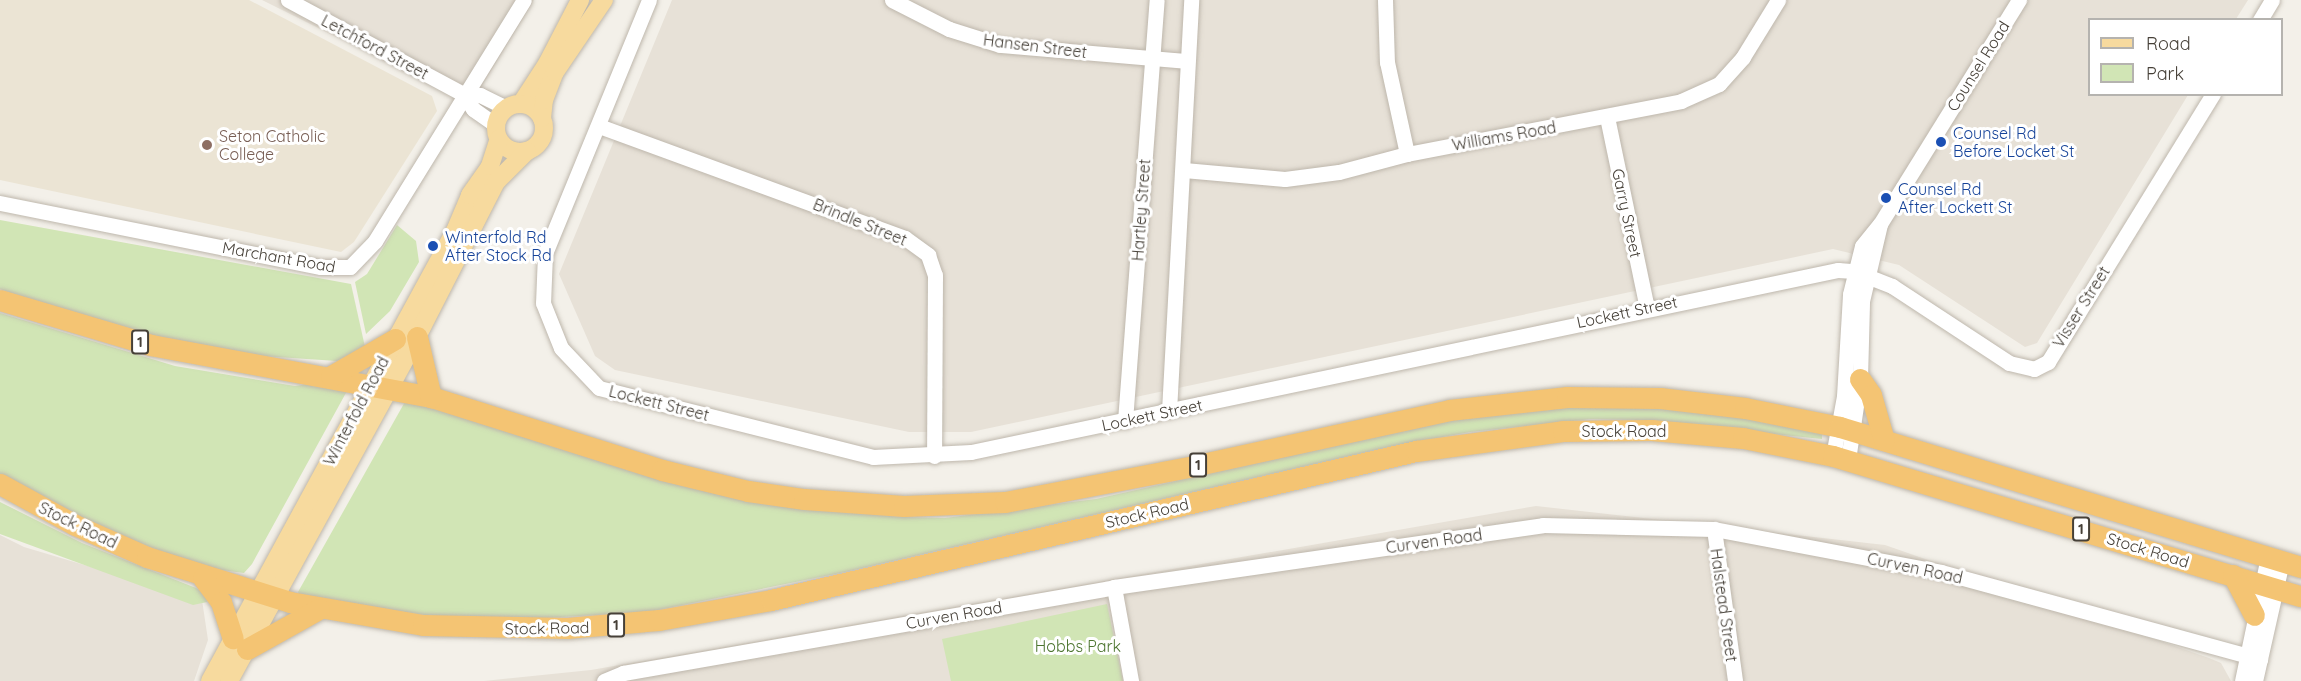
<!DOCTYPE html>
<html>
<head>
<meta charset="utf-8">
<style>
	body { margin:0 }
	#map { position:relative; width:2301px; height:681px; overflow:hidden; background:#f3f0e9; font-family:Quicksand,sans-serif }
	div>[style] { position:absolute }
	.residential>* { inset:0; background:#e7e1d7 }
	.education>* { inset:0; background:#ebe4d4 }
	.green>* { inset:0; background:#d1e5b5 }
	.roads { filter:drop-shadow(0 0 2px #beb7ac) drop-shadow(0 0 2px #beb7ac) }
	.minor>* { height:15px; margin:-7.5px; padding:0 7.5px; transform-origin:7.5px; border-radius:7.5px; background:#fff }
	.major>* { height:18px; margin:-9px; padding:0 9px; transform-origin:9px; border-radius:9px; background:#f7da9e }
	.major>.ring { margin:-9px; padding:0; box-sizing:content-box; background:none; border:18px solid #f7da9e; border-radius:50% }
	.highway>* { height:21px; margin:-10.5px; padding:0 10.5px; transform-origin:10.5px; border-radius:10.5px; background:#f4c473 }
	.dots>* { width:16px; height:16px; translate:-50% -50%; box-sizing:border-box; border:3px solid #fff; border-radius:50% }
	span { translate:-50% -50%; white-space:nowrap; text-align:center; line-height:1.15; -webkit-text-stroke:6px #fff; paint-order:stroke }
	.shield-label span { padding:2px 4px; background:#fff; border:2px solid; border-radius:4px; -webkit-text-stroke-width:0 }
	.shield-label { font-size:15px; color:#464038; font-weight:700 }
	.street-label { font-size:16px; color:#464038 }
	.transit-label { font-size:16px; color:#164399 }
	.left { translate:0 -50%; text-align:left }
	.education-label { font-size:16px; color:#785e54 }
	.park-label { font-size:16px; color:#4c752f }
	.legend { position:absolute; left:2088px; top:18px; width:195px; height:78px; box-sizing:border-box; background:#fff; border:2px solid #b5b3af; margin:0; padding:8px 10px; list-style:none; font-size:18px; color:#464038 }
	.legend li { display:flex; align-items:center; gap:12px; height:30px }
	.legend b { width:30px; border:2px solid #b5b3af }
</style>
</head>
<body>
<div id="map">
	<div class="residential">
		<div style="clip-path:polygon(262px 0,534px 0,471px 104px)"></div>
		<div style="clip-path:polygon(672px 0,2248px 0,2236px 19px,2090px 20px,2090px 94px,2188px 95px,2037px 343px,2025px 347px,1899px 265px,1833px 249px,971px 432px,909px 432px,615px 370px,595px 356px,559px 274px)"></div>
		<div style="clip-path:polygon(1536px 506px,1885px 545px,2209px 658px,2221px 663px,2231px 681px,484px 681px,591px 670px)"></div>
		<div style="clip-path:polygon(0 535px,24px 547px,202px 600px,208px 640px,194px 681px,0 681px)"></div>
	</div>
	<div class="education">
		<div style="clip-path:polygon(0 0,249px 0,432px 96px,437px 111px,354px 242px,341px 252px,0 180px)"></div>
	</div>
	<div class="green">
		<div style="clip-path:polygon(0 220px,351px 284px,365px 347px,337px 361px,262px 356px,128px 331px,47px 307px,0 289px)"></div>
		<div style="clip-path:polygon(397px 225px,416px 241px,419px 262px,390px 311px,366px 334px,355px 282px,367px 274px)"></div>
		<div style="clip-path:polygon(0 313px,175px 366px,295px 386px,317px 383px,347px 391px,252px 564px,244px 573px,199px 567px,71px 515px,0 475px)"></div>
		<div style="clip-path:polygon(406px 400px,687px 487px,769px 505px,901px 517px,945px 518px,1096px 499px,1447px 420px,1588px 405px,1699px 410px,1822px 432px,1822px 439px,1636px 420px,1591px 419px,1470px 432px,1393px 446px,845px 572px,648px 612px,507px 620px,430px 616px,300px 595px,298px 592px)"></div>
		<div style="clip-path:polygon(0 502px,82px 543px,196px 588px,206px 594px,207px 602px,193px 605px,0 534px)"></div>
		<div style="clip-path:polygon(1107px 604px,1123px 681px,951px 681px,942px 639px)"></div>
	</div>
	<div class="roads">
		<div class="minor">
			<div style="left:288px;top:0;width:199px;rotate:28.2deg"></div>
			<div style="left:463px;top:94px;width:17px;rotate:3deg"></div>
			<div style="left:480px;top:95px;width:30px;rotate:26deg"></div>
			<div style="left:649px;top:0;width:274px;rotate:112.3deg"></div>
			<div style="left:545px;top:254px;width:49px;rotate:92.3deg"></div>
			<div style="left:543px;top:303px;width:48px;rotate:68.2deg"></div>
			<div style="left:561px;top:348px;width:55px;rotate:46.5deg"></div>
			<div style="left:599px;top:388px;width:283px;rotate:14.1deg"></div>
			<div style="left:873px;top:457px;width:98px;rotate:-2.9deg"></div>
			<div style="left:971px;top:452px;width:886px;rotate:-11.86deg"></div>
			<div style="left:1838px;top:270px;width:16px;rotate:4deg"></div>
			<div style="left:1854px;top:271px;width:41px;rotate:21.5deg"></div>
			<div style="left:1892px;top:286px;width:140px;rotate:33.3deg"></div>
			<div style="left:2009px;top:363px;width:26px;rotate:13deg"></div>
			<div style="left:2034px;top:369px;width:16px;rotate:-27deg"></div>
			<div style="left:2048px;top:362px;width:315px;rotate:-58.4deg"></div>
			<div style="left:892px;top:0;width:64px;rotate:27deg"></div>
			<div style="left:949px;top:29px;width:53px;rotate:17.4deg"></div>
			<div style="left:1000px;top:45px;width:187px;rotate:4.9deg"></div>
			<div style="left:1385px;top:0;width:62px;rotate:88.2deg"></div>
			<div style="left:1387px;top:62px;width:94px;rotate:77.7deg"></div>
			<div style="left:2260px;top:20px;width:23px;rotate:-59deg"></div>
			<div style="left:463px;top:94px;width:18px;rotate:56deg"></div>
			<div style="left:473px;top:109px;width:28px;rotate:35deg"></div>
			<div style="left:1607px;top:117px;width:195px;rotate:78.2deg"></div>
			<div style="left:599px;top:126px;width:326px;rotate:20.1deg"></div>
			<div style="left:905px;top:238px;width:29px;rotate:36deg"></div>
			<div style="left:928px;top:255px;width:21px;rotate:71deg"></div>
			<div style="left:935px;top:275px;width:181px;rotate:90.3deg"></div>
			<div style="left:1184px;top:170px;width:101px;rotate:5.1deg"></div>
			<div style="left:1285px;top:179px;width:54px;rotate:-7.4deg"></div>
			<div style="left:1339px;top:172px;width:70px;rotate:-14.8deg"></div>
			<div style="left:1407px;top:154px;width:279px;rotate:-10.9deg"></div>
			<div style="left:1681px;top:101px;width:42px;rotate:-24.1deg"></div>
			<div style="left:1719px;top:84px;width:36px;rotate:-48deg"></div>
			<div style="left:1743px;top:57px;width:67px;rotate:-58.4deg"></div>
			<div style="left:0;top:203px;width:327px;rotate:11.3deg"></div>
			<div style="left:321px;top:267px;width:29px"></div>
			<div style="left:350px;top:267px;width:36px;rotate:-46deg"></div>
			<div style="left:375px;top:241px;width:283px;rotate:-58.3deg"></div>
			<div style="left:1169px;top:411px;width:412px;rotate:-86.9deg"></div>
			<div style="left:1125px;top:421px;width:422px;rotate:-85.7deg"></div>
			<div style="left:1833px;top:456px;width:61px;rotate:-79.6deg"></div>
			<div style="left:1844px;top:396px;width:102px;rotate:-86.6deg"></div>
			<div style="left:1850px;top:294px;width:49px;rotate:-76deg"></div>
			<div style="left:1862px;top:246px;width:28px;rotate:-51deg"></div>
			<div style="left:1880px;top:224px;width:264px;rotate:-58.2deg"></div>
			<div style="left:1848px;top:460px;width:82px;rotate:-81.6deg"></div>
			<div style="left:1860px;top:379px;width:78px;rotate:-88.5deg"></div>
			<div style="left:1862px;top:301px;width:79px;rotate:-76.8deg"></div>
			<div style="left:1714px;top:529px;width:153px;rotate:82.1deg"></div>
			<div style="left:1114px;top:587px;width:96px;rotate:79.7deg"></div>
			<div style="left:604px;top:681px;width:21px;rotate:-23deg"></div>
			<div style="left:623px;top:673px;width:498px;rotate:-9.9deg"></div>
			<div style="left:1114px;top:587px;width:433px;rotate:-8.2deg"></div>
			<div style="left:1543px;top:525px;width:171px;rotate:1.3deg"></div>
			<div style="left:1714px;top:529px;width:231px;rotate:10.7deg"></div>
			<div style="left:1941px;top:572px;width:331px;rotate:15.3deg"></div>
			<div style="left:2242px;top:681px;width:127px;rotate:-78.2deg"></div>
			<div style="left:2255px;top:681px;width:123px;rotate:-77.3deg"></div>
		</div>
		<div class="major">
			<div style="left:521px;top:104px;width:48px;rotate:-57deg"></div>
			<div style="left:547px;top:64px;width:72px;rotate:-62.7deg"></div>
			<div class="ring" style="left:496px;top:104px;width:30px;height:30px"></div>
			<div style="left:542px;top:118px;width:18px;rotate:-84deg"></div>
			<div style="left:544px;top:100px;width:30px;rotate:-69deg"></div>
			<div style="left:555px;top:72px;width:87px;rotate:-55.8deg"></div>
			<div style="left:210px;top:681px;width:512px;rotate:-61.43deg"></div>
			<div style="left:455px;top:231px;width:39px;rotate:-67deg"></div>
			<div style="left:470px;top:195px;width:35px;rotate:-55deg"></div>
			<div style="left:490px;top:166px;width:28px;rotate:-72deg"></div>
			<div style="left:229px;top:681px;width:392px;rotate:-61.3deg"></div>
			<div style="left:417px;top:337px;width:174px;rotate:-63deg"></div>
			<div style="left:496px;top:182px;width:44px;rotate:-45deg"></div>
		</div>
		<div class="highway">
			<div style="left:0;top:300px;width:158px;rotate:16.6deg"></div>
			<div style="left:151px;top:345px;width:285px;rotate:10.5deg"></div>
			<div style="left:431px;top:397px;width:242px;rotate:17.5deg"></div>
			<div style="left:662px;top:470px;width:89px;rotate:13.7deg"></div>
			<div style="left:748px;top:491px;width:57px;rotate:8.1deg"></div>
			<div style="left:804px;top:499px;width:100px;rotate:4deg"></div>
			<div style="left:904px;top:506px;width:101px;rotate:-2.3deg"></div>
			<div style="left:1005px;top:502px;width:191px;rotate:-10.8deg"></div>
			<div style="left:1193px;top:466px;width:262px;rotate:-12.3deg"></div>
			<div style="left:1449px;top:410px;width:119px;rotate:-6.3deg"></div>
			<div style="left:1567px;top:397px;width:93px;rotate:0.6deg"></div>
			<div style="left:1660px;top:398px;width:86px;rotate:6.7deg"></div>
			<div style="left:1745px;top:408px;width:97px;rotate:11.3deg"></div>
			<div style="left:1840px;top:427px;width:482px;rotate:16.9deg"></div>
			<div style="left:417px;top:337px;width:62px;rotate:76.9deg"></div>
			<div style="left:331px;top:376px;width:74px;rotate:-30deg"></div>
			<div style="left:1860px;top:379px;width:19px;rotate:55deg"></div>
			<div style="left:1871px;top:395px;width:47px;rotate:73.9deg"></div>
			<div style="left:0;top:484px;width:85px;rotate:28.7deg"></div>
			<div style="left:75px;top:525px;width:79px;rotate:24deg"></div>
			<div style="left:147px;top:557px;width:150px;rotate:17.5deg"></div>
			<div style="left:290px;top:602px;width:135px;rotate:9.8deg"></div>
			<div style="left:423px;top:625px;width:144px;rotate:1.2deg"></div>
			<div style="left:567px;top:628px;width:92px;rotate:-5deg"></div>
			<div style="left:659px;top:620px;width:114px;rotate:-10.1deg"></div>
			<div style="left:771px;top:600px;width:662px;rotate:-13.01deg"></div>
			<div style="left:1416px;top:451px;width:148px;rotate:-7.7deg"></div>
			<div style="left:1563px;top:431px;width:88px;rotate:-0.7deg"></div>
			<div style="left:1651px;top:430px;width:92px;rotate:5deg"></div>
			<div style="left:1743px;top:438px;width:92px;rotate:11.3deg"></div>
			<div style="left:1833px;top:456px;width:488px;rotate:16.7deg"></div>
			<div style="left:2233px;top:575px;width:45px;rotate:62.3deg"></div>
			<div style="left:203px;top:578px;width:30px;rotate:53deg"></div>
			<div style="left:221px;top:602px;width:38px;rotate:72deg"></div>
			<div style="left:247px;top:649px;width:82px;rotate:-29.1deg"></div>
		</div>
	</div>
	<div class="dots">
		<div style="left:1941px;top:142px;background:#1a4fb4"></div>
		<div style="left:207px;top:145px;background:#8d6e63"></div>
		<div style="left:1886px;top:198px;background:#1a4fb4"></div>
		<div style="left:433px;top:246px;background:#1a4fb4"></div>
	</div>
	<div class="shield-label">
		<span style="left:140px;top:342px">1</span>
		<span style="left:1198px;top:465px">1</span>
		<span style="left:2081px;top:529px">1</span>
		<span style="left:616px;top:625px">1</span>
	</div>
	<div class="street-label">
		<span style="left:1035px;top:46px;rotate:7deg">Hansen Street</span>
		<span style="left:375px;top:47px;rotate:28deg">Letchford Street</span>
		<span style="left:1978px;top:66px;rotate:-58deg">Counsel Road</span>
		<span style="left:1504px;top:136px;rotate:-10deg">Williams Road</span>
		<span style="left:1141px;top:210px;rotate:-86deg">Hartley Street</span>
		<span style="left:1627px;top:213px;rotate:78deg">Garry Street</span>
		<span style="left:860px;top:222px;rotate:22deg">Brindle Street</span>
		<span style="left:279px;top:257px;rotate:10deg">Marchant Road</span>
		<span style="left:2081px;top:307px;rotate:-58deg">Visser Street</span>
		<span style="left:1627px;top:312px;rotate:-12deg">Lockett Street</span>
		<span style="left:659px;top:403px;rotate:14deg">Lockett Street</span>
		<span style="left:356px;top:411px;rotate:-62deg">Winterfold Road</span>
		<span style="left:1152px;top:415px;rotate:-12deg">Lockett Street</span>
		<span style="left:1624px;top:431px">Stock Road</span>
		<span style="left:1147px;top:513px;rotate:-13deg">Stock Road</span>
		<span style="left:78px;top:525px;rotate:26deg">Stock Road</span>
		<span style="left:1434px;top:541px;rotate:-8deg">Curven Road</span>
		<span style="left:2148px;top:550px;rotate:17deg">Stock Road</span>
		<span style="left:1915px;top:568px;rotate:12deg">Curven Road</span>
		<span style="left:1724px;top:605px;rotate:82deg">Halstead Street</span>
		<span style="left:954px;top:615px;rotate:-10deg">Curven Road</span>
		<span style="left:547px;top:628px;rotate:-1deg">Stock Road</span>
	</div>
	<div class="transit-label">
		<span class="left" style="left:1953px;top:142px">Counsel Rd<br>Before Locket St</span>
		<span class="left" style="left:1898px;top:198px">Counsel Rd<br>After Lockett St</span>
		<span class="left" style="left:445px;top:246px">Winterfold Rd<br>After Stock Rd</span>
	</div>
	<div class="education-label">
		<span class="left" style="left:219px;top:145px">Seton Catholic<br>College</span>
	</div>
	<div class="park-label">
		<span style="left:1078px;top:646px">Hobbs Park</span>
	</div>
	<ul class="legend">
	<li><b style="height:8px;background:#f7da9e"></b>Road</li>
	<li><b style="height:16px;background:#d1e5b5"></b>Park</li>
	</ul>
</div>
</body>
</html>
